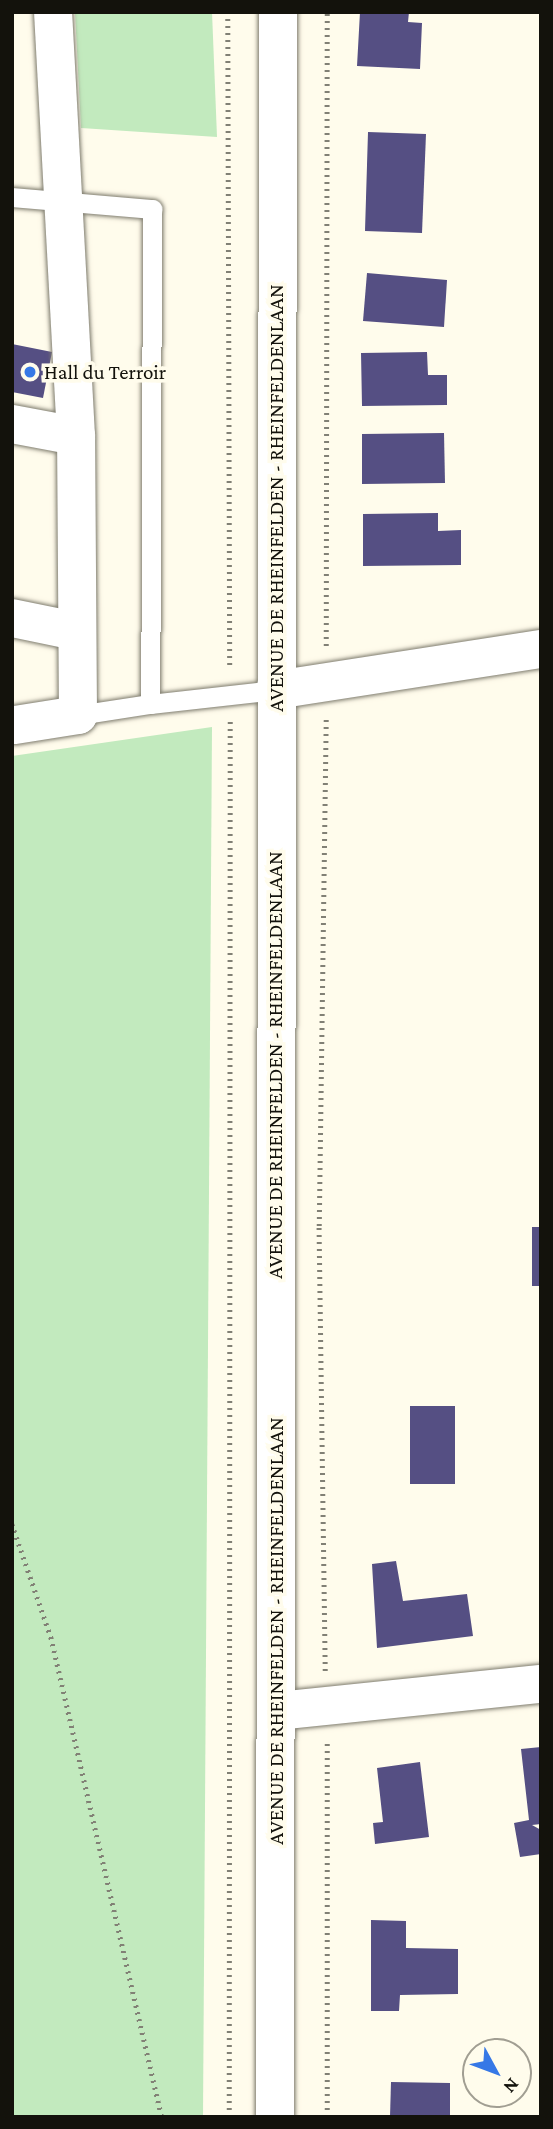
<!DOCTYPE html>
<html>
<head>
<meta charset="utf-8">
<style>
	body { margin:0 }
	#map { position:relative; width:553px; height:2129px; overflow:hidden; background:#fffcec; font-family:"Crimson Pro",serif }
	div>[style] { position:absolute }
	.green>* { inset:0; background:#c2eabe }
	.building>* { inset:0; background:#554f83 }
	.path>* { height:4.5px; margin-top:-2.25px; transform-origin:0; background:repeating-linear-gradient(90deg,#818075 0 2px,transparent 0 7px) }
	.roads { filter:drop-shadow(0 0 2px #807d6f) drop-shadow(0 0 2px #807d6f) }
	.lane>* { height:19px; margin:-9.5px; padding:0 9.5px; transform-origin:9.5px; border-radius:9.5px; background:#fff }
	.street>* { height:38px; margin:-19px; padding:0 19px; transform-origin:19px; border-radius:19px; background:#fff }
	.secondary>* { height:38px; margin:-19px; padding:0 19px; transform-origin:19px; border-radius:19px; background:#fff }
	.dots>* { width:19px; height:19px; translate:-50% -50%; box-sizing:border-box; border:4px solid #fffcec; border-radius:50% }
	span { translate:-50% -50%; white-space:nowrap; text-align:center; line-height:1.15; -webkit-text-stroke:7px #fffcec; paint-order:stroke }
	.poi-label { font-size:21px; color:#13120c }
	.left { translate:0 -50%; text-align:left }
	.street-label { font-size:21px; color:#13120c }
	.frame { position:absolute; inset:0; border:14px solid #13120c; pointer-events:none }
	.north { position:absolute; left:462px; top:2038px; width:70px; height:70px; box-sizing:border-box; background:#fffcec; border:2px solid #a19e92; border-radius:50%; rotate:131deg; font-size:19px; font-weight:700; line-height:28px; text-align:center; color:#13120c }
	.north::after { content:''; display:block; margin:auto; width:24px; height:32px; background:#3678e6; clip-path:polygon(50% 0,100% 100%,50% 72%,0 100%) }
</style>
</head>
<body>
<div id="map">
	<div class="green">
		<div style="clip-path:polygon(75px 12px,212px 12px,217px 137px,81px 128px)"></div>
		<div style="clip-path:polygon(212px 727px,203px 2117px,12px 2117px,12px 756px)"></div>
	</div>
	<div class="building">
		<div style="clip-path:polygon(360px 12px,409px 12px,408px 22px,422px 23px,420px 69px,357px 66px)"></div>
		<div style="clip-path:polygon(368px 132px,426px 134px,422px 233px,365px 231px)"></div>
		<div style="clip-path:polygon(367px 273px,447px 280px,444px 327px,363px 321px)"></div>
		<div style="clip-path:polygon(12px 344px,52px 352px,43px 398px,12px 392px)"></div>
		<div style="clip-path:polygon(427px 352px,428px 375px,447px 375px,447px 405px,362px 406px,361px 353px)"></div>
		<div style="clip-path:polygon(444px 433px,445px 483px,362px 484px,362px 434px)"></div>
		<div style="clip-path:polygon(438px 513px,438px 531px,461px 530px,461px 565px,363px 566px,363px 514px)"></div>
		<div style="clip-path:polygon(532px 1227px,541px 1227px,541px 1286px,532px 1286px)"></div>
		<div style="clip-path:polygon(410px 1406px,455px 1406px,455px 1484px,410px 1484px)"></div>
		<div style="clip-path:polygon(396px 1561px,403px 1601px,467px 1594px,473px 1636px,377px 1648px,372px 1564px)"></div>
		<div style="clip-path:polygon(541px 1747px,541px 1824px,532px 1825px,541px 1830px,541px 1854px,520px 1857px,514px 1823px,529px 1820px,521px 1749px)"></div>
		<div style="clip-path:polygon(420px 1762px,429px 1837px,375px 1844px,373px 1823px,383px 1822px,377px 1768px)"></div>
		<div style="clip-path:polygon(371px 1920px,406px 1921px,406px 1948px,458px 1949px,458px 1994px,400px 1995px,399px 2011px,371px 2011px)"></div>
		<div style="clip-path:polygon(391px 2082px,450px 2083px,450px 2117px,390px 2117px)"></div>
	</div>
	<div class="path">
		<div style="left:228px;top:12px;width:657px;rotate:89.83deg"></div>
		<div style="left:326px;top:646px;width:634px;rotate:-89.91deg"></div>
		<div style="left:12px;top:1524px;width:120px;rotate:71deg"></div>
		<div style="left:51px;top:1637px;width:493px;rotate:77deg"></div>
		<div style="left:325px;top:1671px;width:445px;rotate:-90.8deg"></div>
		<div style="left:319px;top:1226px;width:508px;rotate:-89.21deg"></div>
		<div style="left:229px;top:2117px;width:1397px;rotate:-89.96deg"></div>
		<div style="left:327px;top:2117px;width:377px;rotate:-90deg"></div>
	</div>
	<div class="roads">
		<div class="lane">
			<div style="left:12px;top:197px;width:141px;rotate:4.9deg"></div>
			<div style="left:152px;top:209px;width:495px;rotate:90.2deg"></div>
			<div style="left:150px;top:704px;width:126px;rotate:-6.4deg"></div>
			<div style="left:78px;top:715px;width:73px;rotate:-8.7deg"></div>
		</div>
		<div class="street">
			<div style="left:12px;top:424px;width:65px;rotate:10.6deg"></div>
			<div style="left:12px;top:618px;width:64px;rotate:11.7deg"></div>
			<div style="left:275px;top:690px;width:269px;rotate:-8.8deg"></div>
			<div style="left:15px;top:725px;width:64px;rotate:-9deg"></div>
			<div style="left:78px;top:715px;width:279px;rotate:-90.4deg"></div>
			<div style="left:76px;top:436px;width:425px;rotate:-93.1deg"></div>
			<div style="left:278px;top:1711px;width:264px;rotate:-5.9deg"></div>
		</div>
		<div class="secondary">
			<div style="left:275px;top:2117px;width:2105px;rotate:-89.92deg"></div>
		</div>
	</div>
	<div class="dots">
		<div style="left:30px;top:372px;background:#3678e6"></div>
	</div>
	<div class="poi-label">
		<span class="left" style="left:44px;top:372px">Hall du Terroir</span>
	</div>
	<div class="street-label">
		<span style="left:276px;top:498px;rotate:-90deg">AVENUE DE RHEINFELDEN - RHEINFELDENLAAN</span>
		<span style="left:275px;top:1065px;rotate:-90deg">AVENUE DE RHEINFELDEN - RHEINFELDENLAAN</span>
		<span style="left:276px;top:1631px;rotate:-90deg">AVENUE DE RHEINFELDEN - RHEINFELDENLAAN</span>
	</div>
	<div class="frame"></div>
	<div class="north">N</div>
</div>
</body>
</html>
